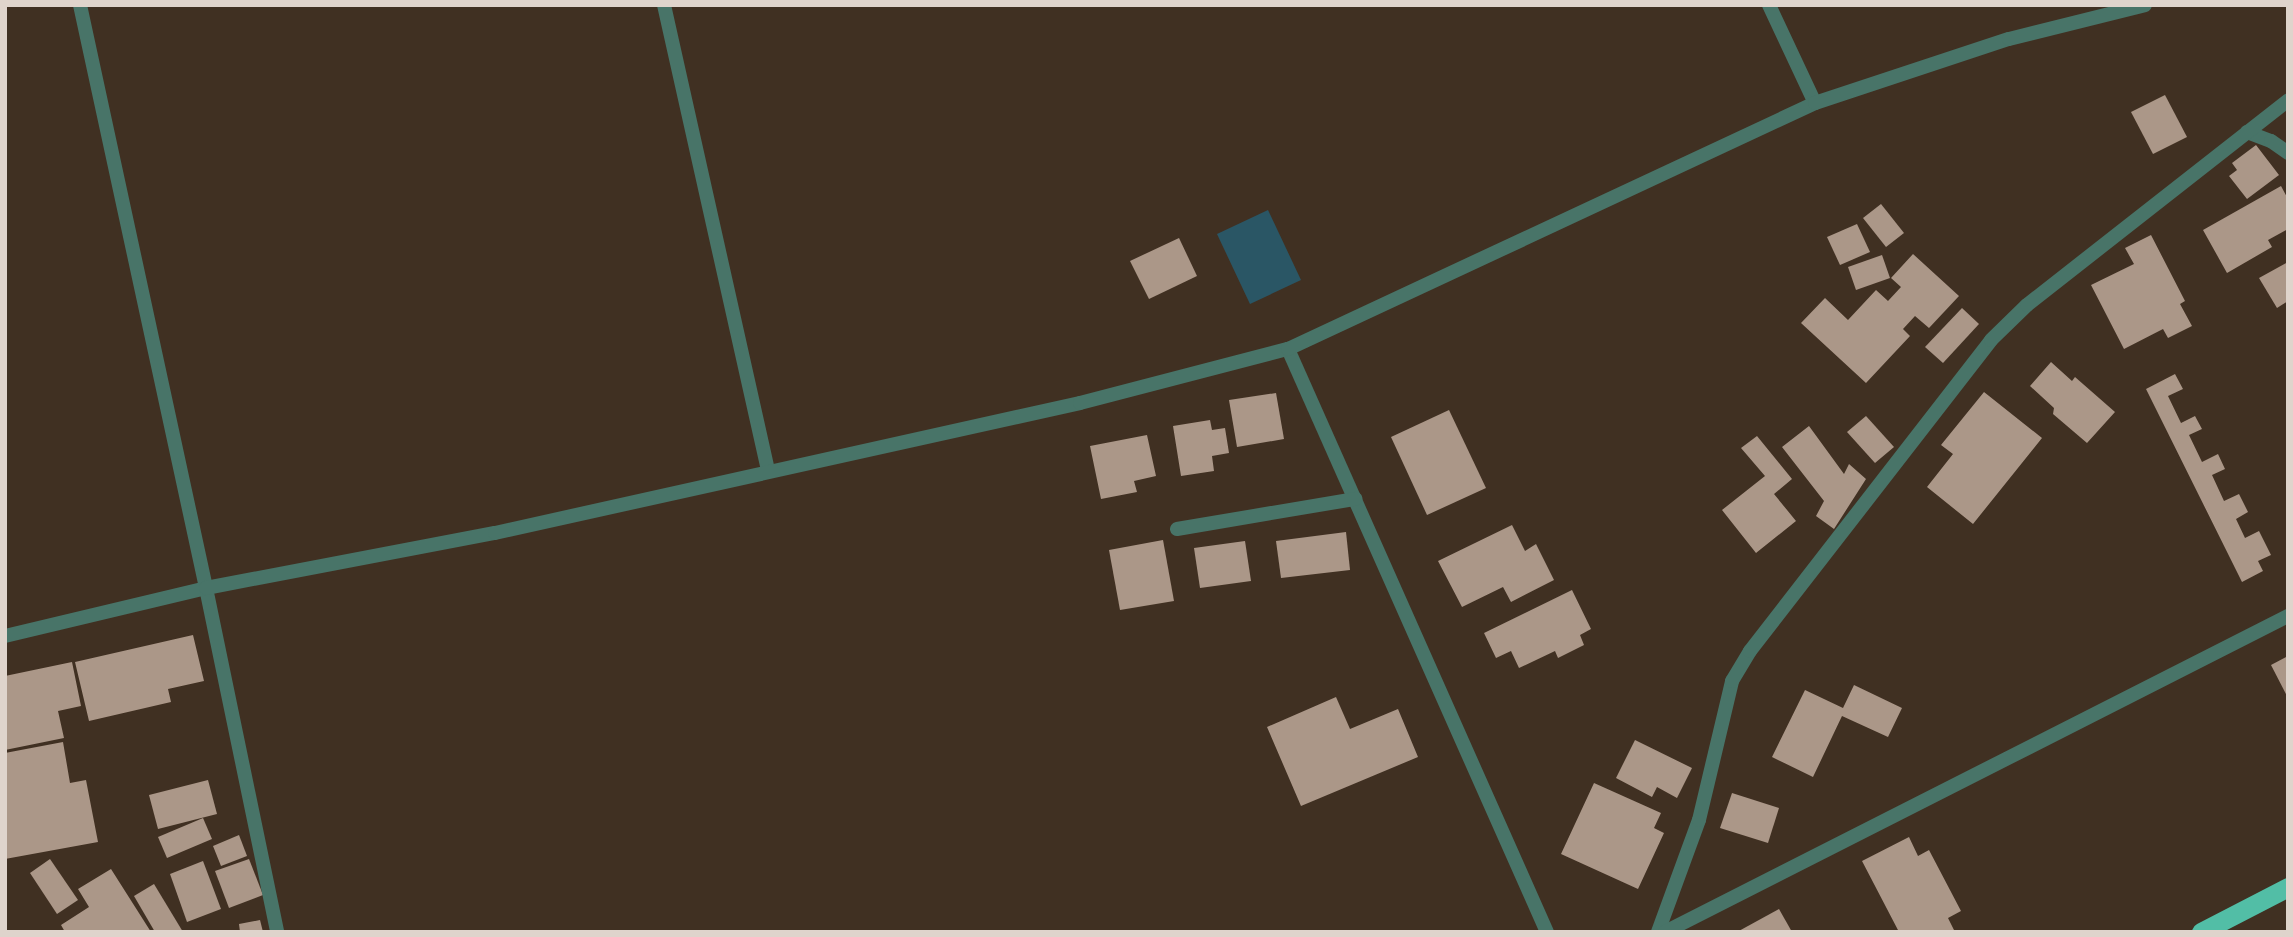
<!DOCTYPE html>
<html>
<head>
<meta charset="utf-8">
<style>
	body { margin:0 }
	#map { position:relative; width:2293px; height:937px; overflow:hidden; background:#403022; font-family:"Work Sans",sans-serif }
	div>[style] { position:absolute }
	.water>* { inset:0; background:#2a5665 }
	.building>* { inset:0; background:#ab9788 }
	.minor>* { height:14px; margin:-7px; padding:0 7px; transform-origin:7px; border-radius:7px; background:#487468 }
	.tertiary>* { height:14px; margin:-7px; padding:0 7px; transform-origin:7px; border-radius:7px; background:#487468 }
	.trunk>* { height:19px; margin:-9.5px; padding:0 9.5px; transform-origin:9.5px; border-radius:9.5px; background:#52bea6 }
	span { translate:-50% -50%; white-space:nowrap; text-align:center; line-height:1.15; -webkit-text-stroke:7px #211913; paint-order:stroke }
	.frame { position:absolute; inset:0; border:7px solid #dfd4cc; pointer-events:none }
</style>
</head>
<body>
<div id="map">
	<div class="water">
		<div style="clip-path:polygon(1268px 210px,1301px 280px,1250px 304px,1217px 234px)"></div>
	</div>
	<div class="building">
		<div style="clip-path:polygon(2165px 95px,2187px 137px,2153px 154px,2131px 112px)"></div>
		<div style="clip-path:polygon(2256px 145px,2279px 175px,2247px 199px,2229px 176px,2237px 170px,2232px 163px)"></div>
		<div style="clip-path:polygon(2281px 186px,2288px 199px,2288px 229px,2268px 240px,2272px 247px,2227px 273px,2203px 230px)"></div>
		<div style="clip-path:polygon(1881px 204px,1904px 233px,1886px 247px,1863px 218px)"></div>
		<div style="clip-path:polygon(1857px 224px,1870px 252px,1840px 265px,1827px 237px)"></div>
		<div style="clip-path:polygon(2151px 235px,2185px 301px,2180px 304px,2192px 326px,2168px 338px,2163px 329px,2124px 349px,2091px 285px,2134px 264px,2125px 248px)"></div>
		<div style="clip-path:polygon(1179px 238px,1197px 276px,1149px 299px,1130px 261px)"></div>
		<div style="clip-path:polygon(1913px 254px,1959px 296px,1929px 328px,1915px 316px,1903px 329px,1910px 336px,1866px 383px,1801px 323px,1825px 298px,1848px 320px,1876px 290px,1888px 301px,1901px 287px,1891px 278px)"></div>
		<div style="clip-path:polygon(1882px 255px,1890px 278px,1856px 290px,1848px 267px)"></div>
		<div style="clip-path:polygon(2288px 262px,2288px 301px,2277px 308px,2259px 278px)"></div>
		<div style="clip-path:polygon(1962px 308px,1979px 324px,1943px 363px,1925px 347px)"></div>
		<div style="clip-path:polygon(2051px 362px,2072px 381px,2075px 377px,2115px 412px,2087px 443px,2053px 414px,2054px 408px,2030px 386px)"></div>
		<div style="clip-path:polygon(2175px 374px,2183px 389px,2168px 396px,2181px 423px,2195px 416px,2202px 429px,2189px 435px,2202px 462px,2218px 454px,2225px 469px,2212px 475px,2224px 501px,2239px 494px,2248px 512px,2236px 519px,2245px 538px,2259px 531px,2271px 555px,2258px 561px,2263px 571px,2242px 582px,2146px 389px)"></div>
		<div style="clip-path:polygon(1984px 392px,2042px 438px,1973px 524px,1927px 487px,1953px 454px,1941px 445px)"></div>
		<div style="clip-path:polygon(1276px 393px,1284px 439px,1237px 447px,1229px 400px)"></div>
		<div style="clip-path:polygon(1449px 410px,1486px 488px,1427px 515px,1391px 437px)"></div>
		<div style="clip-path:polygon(1866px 416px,1894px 447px,1875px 463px,1847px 432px)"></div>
		<div style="clip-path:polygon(1210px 420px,1212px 430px,1225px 428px,1229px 453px,1212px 456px,1214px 471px,1181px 476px,1173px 426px)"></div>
		<div style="clip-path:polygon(1809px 426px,1844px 474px,1849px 464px,1866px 479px,1834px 529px,1816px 516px,1824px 501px,1782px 447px)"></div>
		<div style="clip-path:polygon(1147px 435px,1156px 476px,1134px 481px,1137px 492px,1101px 499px,1090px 446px)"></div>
		<div style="clip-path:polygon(1757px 436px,1792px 479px,1774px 494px,1796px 521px,1756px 553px,1722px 510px,1765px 476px,1741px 448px)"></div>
		<div style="clip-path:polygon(1512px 525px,1525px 551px,1536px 544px,1554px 580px,1511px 602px,1503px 587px,1462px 607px,1438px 561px)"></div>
		<div style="clip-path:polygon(1346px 532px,1350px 570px,1281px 578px,1276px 541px)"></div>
		<div style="clip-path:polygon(1163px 540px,1174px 601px,1120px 610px,1109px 550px)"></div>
		<div style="clip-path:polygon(1245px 541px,1251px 581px,1200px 588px,1194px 548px)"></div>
		<div style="clip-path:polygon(1572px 590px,1591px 629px,1580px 635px,1584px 645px,1558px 658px,1555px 651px,1519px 668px,1511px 651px,1496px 658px,1484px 633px)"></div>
		<div style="clip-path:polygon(193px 635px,204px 681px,168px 689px,171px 702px,89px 721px,75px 662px)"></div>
		<div style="clip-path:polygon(2288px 656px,2288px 698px,2271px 665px)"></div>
		<div style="clip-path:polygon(72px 662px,81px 706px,58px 711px,64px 738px,5px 750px,5px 676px)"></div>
		<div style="clip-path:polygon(1854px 685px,1902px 708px,1888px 737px,1842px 716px,1813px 777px,1772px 757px,1805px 690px,1843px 708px)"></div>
		<div style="clip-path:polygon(1336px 697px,1350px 729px,1398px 709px,1418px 757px,1301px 806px,1267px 727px)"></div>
		<div style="clip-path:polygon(1635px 740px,1692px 768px,1677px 798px,1657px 787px,1652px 797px,1616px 778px)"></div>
		<div style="clip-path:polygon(63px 742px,70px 783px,86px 780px,98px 842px,5px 859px,5px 753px)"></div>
		<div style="clip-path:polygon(208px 780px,217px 814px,158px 829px,149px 795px)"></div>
		<div style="clip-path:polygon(1594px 783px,1661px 813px,1654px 828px,1664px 833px,1638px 889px,1561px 854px)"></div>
		<div style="clip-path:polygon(1732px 793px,1779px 808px,1768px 843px,1720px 828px)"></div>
		<div style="clip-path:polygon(203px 818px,212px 839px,167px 858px,158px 837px)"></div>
		<div style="clip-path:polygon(239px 835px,247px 856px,221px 866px,213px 846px)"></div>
		<div style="clip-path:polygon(1909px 837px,1918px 856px,1929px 850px,1961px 911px,1948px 918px,1955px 932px,1899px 932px,1862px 861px)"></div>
		<div style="clip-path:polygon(50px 859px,78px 900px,57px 914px,30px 873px)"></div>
		<div style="clip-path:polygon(249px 859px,263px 895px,229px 908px,215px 871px)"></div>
		<div style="clip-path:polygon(203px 861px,221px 909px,187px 922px,170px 874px)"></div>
		<div style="clip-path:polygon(111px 869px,151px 932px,65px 932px,61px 925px,89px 907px,78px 889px)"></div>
		<div style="clip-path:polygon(154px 884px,183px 932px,155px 932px,134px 896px)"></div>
		<div style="clip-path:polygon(1779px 909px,1792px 932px,1737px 932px)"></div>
		<div style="clip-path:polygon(260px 920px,263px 932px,240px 932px,239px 924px)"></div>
	</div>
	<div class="minor">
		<div style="left:80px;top:5px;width:596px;rotate:77.8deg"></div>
		<div style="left:206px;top:588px;width:351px;rotate:78.3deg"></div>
		<div style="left:1769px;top:5px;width:108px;rotate:64.9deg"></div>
		<div style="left:2247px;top:132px;width:26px;rotate:21deg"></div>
		<div style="left:2271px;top:141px;width:21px;rotate:35deg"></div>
		<div style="left:1288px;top:349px;width:638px;rotate:66.05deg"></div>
		<div style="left:1177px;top:529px;width:181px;rotate:-9.6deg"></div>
		<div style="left:1658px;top:932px;width:119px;rotate:-69.9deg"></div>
		<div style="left:1699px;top:820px;width:143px;rotate:-76.6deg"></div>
		<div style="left:1732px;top:681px;width:35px;rotate:-59deg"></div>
		<div style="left:1750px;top:651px;width:393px;rotate:-52.2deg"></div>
		<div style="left:1991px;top:340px;width:50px;rotate:-44.2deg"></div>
		<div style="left:2027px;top:305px;width:332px;rotate:-38.1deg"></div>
		<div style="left:1665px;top:932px;width:699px;rotate:-26.9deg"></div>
	</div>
	<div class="tertiary">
		<div style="left:664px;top:5px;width:477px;rotate:77.4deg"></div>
		<div style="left:5px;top:636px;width:207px;rotate:-13.4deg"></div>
		<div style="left:206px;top:588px;width:294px;rotate:-10.8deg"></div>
		<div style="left:495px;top:533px;width:599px;rotate:-12.53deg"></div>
		<div style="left:1080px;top:403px;width:215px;rotate:-14.6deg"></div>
		<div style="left:1288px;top:349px;width:582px;rotate:-25.02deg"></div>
		<div style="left:1815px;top:103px;width:204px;rotate:-18.3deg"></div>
		<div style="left:2009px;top:39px;width:140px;rotate:-14deg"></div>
	</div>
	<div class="trunk">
		<div style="left:2201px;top:932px;width:98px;rotate:-27.3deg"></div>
	</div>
	<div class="frame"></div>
</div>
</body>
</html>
